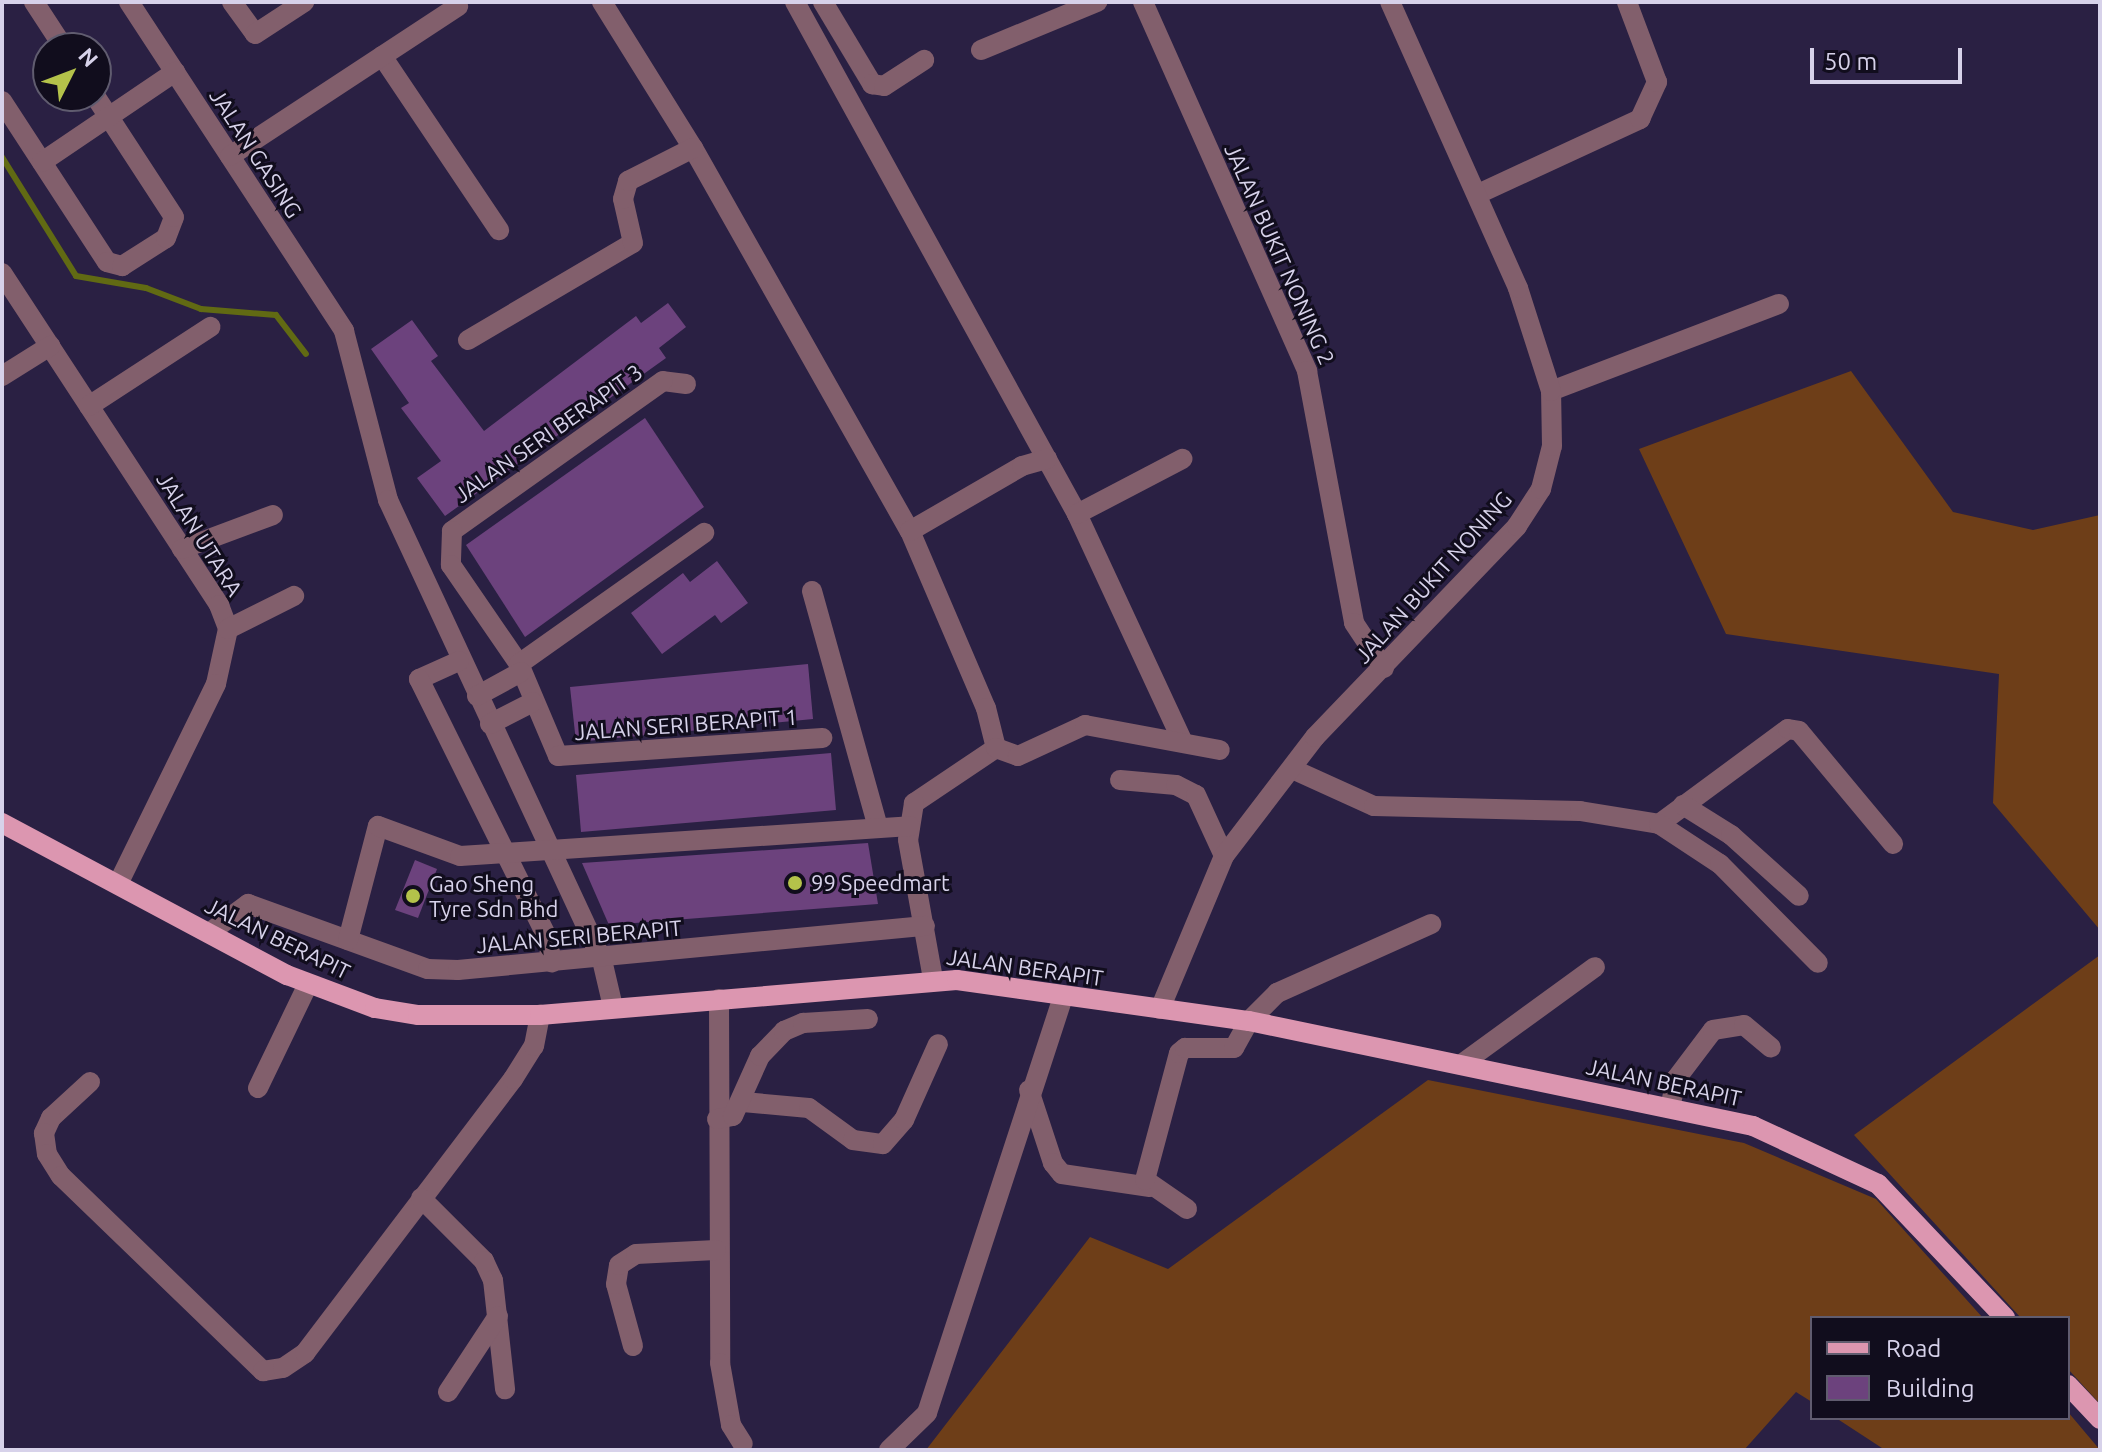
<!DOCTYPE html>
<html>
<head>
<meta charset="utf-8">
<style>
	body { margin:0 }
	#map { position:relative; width:2102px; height:1452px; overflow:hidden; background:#2a2043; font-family:Ubuntu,sans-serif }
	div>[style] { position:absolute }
	.forest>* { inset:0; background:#6e3e18 }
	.stream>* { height:6px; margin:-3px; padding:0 3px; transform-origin:3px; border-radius:3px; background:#616a13 }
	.building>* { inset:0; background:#6c427d }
	.minor>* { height:20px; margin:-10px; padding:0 10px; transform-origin:10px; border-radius:10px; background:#825f6c }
	.major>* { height:20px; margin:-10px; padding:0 10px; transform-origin:10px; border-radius:10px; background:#dc96b0 }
	.dots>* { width:22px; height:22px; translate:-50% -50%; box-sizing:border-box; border:4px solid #110d1d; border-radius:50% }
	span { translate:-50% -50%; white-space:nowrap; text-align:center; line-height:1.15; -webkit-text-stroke:6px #110d1d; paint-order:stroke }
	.street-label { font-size:22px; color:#d7d2ea }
	.poi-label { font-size:22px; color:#d7d2ea }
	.left { translate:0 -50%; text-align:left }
	.frame { position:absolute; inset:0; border:4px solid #d7d2ea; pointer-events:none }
	.legend { position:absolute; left:1810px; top:1316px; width:260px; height:104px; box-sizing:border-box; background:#110d1d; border:2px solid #605c6f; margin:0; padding:10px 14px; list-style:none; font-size:24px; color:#d7d2ea }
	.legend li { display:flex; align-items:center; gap:16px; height:40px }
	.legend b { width:40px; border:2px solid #605c6f }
	.north { position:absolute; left:32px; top:32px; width:80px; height:80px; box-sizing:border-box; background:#110d1d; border:2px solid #605c6f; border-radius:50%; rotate:48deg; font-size:22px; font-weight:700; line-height:32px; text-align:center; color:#d7d2ea }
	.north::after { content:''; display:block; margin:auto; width:28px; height:36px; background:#b4c24a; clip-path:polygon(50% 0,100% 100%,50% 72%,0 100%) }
	.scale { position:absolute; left:1810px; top:48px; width:152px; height:36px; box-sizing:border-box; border:4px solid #d7d2ea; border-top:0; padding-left:10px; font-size:24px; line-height:28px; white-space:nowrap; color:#d7d2ea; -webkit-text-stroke:6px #110d1d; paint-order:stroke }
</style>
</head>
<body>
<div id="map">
	<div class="forest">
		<div style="clip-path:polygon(1851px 371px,1953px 512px,2033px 530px,2100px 515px,2100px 930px,1993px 803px,1999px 674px,1726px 634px,1639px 449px)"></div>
		<div style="clip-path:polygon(2100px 955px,2100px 1404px,2068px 1369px,2068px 1318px,2021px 1318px,1854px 1135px)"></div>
		<div style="clip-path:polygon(1428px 1080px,1744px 1143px,1876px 1199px,1983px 1318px,1812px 1318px,1812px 1402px,1796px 1392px,1744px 1450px,926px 1450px,1090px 1237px,1168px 1269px)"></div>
		<div style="clip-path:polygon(2068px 1412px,2100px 1450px,1885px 1450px,1836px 1418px,2068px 1418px)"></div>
	</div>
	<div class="stream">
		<div style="left:2px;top:157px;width:140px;rotate:58.1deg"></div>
		<div style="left:76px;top:276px;width:71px;rotate:9.7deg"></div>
		<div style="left:146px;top:288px;width:59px;rotate:20.9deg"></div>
		<div style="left:201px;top:309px;width:75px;rotate:4.6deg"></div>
		<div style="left:276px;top:315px;width:49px;rotate:52.4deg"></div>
	</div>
	<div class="building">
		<div style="clip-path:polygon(668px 303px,686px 327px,659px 348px,666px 358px,445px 516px,417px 478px,441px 461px,401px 408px,409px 403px,371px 349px,412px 320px,438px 356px,431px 361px,484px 431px,636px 316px,641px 323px)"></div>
		<div style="clip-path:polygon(645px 418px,704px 507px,525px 637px,466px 545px)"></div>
		<div style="clip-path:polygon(717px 561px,748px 603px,721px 623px,715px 615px,662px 654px,631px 613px,683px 573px,690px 582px)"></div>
		<div style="clip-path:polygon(808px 664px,813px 719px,576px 742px,570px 687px)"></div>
		<div style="clip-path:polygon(831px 753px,836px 810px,581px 832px,576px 775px)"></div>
		<div style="clip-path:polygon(868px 843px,878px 904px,609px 925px,582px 863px)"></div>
		<div style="clip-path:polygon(415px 860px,437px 869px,418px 918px,395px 910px)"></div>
	</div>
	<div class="minor">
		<div style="left:34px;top:2px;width:55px;rotate:56.9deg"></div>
		<div style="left:129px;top:2px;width:393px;rotate:56.8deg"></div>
		<div style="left:344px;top:331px;width:175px;rotate:75.4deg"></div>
		<div style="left:388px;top:500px;width:507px;rotate:65.05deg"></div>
		<div style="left:602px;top:960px;width:48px;rotate:76.8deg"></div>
		<div style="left:232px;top:2px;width:39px;rotate:54deg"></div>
		<div style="left:255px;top:34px;width:59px;rotate:-33.1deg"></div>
		<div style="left:602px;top:2px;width:172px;rotate:58.1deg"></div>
		<div style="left:693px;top:148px;width:440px;rotate:60.5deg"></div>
		<div style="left:910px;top:531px;width:193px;rotate:66.8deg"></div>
		<div style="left:986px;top:708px;width:41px;rotate:76deg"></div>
		<div style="left:996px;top:748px;width:99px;rotate:146.1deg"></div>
		<div style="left:914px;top:803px;width:37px;rotate:99deg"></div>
		<div style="left:908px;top:840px;width:141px;rotate:79.8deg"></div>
		<div style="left:795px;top:2px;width:585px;rotate:61.15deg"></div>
		<div style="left:1077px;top:514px;width:247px;rotate:65.1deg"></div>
		<div style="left:823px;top:2px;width:96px;rotate:59.1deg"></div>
		<div style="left:872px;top:84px;width:12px;rotate:9deg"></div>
		<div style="left:884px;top:86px;width:48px;rotate:-33deg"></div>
		<div style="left:1143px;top:2px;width:404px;rotate:66deg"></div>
		<div style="left:1307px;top:371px;width:256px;rotate:79.4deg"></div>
		<div style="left:1354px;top:623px;width:54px;rotate:56.3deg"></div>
		<div style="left:981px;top:50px;width:126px;rotate:-22.5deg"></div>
		<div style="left:382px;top:56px;width:210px;rotate:56.1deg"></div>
		<div style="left:2px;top:101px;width:192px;rotate:56.9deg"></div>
		<div style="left:107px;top:262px;width:16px;rotate:15deg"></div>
		<div style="left:122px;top:266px;width:52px;rotate:-32.5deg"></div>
		<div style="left:166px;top:238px;width:22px;rotate:-69deg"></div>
		<div style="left:174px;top:217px;width:145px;rotate:-123.1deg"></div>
		<div style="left:230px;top:156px;width:273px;rotate:-33.3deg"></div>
		<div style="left:42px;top:162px;width:161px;rotate:-34.1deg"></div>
		<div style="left:1478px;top:194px;width:179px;rotate:-24.8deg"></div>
		<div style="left:1640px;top:119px;width:41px;rotate:-65.3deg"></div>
		<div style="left:1657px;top:82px;width:85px;rotate:-110.6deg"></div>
		<div style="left:2px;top:273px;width:397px;rotate:56.8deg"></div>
		<div style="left:219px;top:605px;width:26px;rotate:69deg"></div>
		<div style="left:228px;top:629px;width:56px;rotate:102.3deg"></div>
		<div style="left:216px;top:684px;width:223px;rotate:116.1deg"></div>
		<div style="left:468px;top:340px;width:191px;rotate:-30.5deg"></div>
		<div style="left:633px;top:243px;width:45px;rotate:-102.8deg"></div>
		<div style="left:623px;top:199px;width:19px;rotate:-74deg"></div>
		<div style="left:628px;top:181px;width:73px;rotate:-26.9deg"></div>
		<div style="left:2px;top:376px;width:57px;rotate:-32deg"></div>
		<div style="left:686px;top:384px;width:23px;rotate:-173deg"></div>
		<div style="left:663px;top:381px;width:259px;rotate:144.6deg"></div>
		<div style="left:452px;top:531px;width:34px;rotate:92deg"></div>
		<div style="left:451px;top:565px;width:120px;rotate:55.5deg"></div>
		<div style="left:519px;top:664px;width:100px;rotate:67deg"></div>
		<div style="left:558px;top:756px;width:265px;rotate:-3.9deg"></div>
		<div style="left:1551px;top:391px;width:244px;rotate:-20.9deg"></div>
		<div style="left:89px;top:406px;width:145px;rotate:-33.1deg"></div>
		<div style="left:1077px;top:514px;width:119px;rotate:-27.6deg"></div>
		<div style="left:910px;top:531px;width:129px;rotate:-30.1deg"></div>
		<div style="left:1022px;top:466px;width:26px;rotate:-16deg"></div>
		<div style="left:182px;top:549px;width:97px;rotate:-20.5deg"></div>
		<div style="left:812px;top:591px;width:246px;rotate:74.4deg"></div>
		<div style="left:228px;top:629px;width:74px;rotate:-26.6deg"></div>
		<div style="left:459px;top:661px;width:44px;rotate:155.8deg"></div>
		<div style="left:419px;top:679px;width:288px;rotate:63.6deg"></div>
		<div style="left:547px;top:937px;width:26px;rotate:79deg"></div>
		<div style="left:519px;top:664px;width:227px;rotate:-35.3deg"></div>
		<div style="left:477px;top:696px;width:50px;rotate:-28.6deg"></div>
		<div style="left:490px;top:724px;width:48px;rotate:-27.1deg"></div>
		<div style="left:996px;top:748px;width:23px;rotate:20deg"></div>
		<div style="left:1018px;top:756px;width:74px;rotate:-24.8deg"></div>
		<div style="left:1085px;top:725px;width:137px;rotate:10.5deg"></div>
		<div style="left:1292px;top:769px;width:90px;rotate:24.3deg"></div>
		<div style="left:1374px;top:806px;width:206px;rotate:1.4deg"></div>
		<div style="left:1580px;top:811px;width:80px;rotate:9.3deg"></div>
		<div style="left:1659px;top:824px;width:160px;rotate:-36.4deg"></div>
		<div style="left:1788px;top:729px;width:11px;rotate:10deg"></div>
		<div style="left:1799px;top:731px;width:147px;rotate:50.2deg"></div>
		<div style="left:1120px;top:780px;width:56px;rotate:5.1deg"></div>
		<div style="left:1176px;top:785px;width:22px;rotate:27deg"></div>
		<div style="left:1196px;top:795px;width:67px;rotate:65.3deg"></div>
		<div style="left:1683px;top:805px;width:57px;rotate:32deg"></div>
		<div style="left:1731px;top:835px;width:91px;rotate:41.9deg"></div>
		<div style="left:1659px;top:824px;width:73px;rotate:33.3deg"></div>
		<div style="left:1720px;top:864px;width:139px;rotate:45.3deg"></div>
		<div style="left:209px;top:933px;width:49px;rotate:-36.6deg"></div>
		<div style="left:248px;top:904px;width:191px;rotate:19.9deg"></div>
		<div style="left:428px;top:969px;width:30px;rotate:2deg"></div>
		<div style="left:458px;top:970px;width:469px;rotate:-5.4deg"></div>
		<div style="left:348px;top:940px;width:118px;rotate:-75.3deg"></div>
		<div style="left:378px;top:826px;width:87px;rotate:20.1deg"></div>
		<div style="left:460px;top:856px;width:451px;rotate:-3.8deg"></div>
		<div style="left:719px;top:999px;width:364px;rotate:89.8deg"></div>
		<div style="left:720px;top:1363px;width:63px;rotate:79.9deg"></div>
		<div style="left:731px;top:1425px;width:22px;rotate:58deg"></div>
		<div style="left:1160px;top:1009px;width:166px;rotate:-67.3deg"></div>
		<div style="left:1224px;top:856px;width:150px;rotate:-52.6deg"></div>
		<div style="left:1315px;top:737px;width:292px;rotate:-46.2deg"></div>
		<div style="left:1517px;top:526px;width:44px;rotate:-57deg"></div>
		<div style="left:1541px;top:489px;width:44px;rotate:-75.7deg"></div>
		<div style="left:1552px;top:446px;width:55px;rotate:-91deg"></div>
		<div style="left:1551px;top:391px;width:108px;rotate:-107.8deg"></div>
		<div style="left:1518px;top:288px;width:313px;rotate:-114.1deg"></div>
		<div style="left:1463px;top:1063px;width:163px;rotate:-36deg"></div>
		<div style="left:90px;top:1082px;width:53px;rotate:137.3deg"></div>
		<div style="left:51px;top:1118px;width:17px;rotate:115deg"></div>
		<div style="left:44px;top:1133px;width:21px;rotate:82deg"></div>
		<div style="left:47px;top:1154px;width:26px;rotate:58deg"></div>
		<div style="left:61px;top:1176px;width:281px;rotate:44deg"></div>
		<div style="left:263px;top:1371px;width:20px;rotate:-9deg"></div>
		<div style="left:283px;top:1368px;width:27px;rotate:-34deg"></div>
		<div style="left:305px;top:1353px;width:344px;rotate:-52.8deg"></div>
		<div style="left:513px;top:1079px;width:39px;rotate:-58deg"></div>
		<div style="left:534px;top:1046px;width:32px;rotate:-79deg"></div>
		<div style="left:258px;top:1088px;width:115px;rotate:-64.3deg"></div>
		<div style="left:1029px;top:1090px;width:77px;rotate:71.8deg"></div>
		<div style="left:1053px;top:1163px;width:14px;rotate:51deg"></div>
		<div style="left:1062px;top:1174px;width:89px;rotate:8.4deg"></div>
		<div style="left:743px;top:1102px;width:66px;rotate:5.2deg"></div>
		<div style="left:809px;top:1108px;width:54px;rotate:36deg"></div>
		<div style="left:853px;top:1140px;width:30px;rotate:8deg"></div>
		<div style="left:883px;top:1144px;width:32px;rotate:-49deg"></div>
		<div style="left:904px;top:1120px;width:83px;rotate:-65.9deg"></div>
		<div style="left:1670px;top:1108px;width:30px;rotate:-78deg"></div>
		<div style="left:1676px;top:1079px;width:61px;rotate:-52.9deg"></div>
		<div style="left:1713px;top:1030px;width:31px;rotate:-9deg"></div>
		<div style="left:1744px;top:1025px;width:35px;rotate:40deg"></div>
		<div style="left:717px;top:1119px;width:16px;rotate:-11deg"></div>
		<div style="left:733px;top:1116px;width:66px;rotate:-65.8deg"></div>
		<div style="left:760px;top:1056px;width:35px;rotate:-46deg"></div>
		<div style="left:784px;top:1031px;width:21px;rotate:-23deg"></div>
		<div style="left:803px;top:1023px;width:65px;rotate:-3.5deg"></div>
		<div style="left:421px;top:1198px;width:89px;rotate:45deg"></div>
		<div style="left:484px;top:1261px;width:21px;rotate:65deg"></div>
		<div style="left:493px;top:1280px;width:110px;rotate:83.7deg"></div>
		<div style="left:1187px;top:1209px;width:51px;rotate:-145.4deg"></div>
		<div style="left:1145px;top:1180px;width:131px;rotate:-75deg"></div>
		<div style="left:1179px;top:1053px;width:8px;rotate:-40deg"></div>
		<div style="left:1185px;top:1048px;width:49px"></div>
		<div style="left:1234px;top:1048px;width:31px;rotate:-61deg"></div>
		<div style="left:1249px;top:1021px;width:40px;rotate:-45deg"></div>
		<div style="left:1277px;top:993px;width:169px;rotate:-24.1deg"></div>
		<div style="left:633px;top:1346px;width:64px;rotate:-105.3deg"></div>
		<div style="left:616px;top:1284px;width:19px;rotate:-81deg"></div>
		<div style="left:619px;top:1265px;width:20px;rotate:-33deg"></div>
		<div style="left:636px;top:1254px;width:80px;rotate:-2.9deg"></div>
		<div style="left:448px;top:1392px;width:91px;rotate:-56.7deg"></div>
		<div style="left:889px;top:1450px;width:53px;rotate:-44.2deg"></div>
		<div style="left:927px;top:1413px;width:439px;rotate:-71.9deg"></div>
	</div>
	<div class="major">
		<div style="left:2px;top:823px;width:323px;rotate:28.1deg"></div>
		<div style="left:287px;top:975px;width:94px;rotate:20.6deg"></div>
		<div style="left:375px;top:1008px;width:44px;rotate:9.2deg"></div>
		<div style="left:418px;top:1015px;width:122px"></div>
		<div style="left:540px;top:1015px;width:418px;rotate:-4.8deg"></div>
		<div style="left:957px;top:980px;width:295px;rotate:8deg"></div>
		<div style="left:1249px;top:1021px;width:515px;rotate:11.77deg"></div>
		<div style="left:1753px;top:1126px;width:138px;rotate:24.9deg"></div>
		<div style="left:1878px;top:1184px;width:185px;rotate:46.5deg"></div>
		<div style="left:2068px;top:1385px;width:47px;rotate:46.7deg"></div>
	</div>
	<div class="dots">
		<div style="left:795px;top:883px;background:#b4c24a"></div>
		<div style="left:413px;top:896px;background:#b4c24a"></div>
	</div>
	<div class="street-label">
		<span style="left:256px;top:153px;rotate:57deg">JALAN GASING</span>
		<span style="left:1280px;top:254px;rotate:66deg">JALAN BUKIT NONING 2</span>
		<span style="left:548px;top:433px;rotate:-35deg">JALAN SERI BERAPIT 3</span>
		<span style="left:200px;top:534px;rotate:58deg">JALAN UTARA</span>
		<span style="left:1433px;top:577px;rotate:-48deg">JALAN BUKIT NONING</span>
		<span style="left:686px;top:724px;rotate:-4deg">JALAN SERI BERAPIT 1</span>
		<span style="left:579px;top:936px;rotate:-5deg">JALAN SERI BERAPIT</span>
		<span style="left:278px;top:938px;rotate:26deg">JALAN BERAPIT</span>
		<span style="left:1025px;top:967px;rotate:8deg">JALAN BERAPIT</span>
		<span style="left:1664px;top:1082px;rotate:12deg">JALAN BERAPIT</span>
	</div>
	<div class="poi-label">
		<span class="left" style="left:429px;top:896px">Gao Sheng<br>Tyre Sdn Bhd</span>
		<span class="left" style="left:811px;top:883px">99 Speedmart</span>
	</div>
	<div class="frame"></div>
	<ul class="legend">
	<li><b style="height:10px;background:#dc96b0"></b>Road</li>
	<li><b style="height:22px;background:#6c427d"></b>Building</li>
	</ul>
	<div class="north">N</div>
	<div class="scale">50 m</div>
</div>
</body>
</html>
